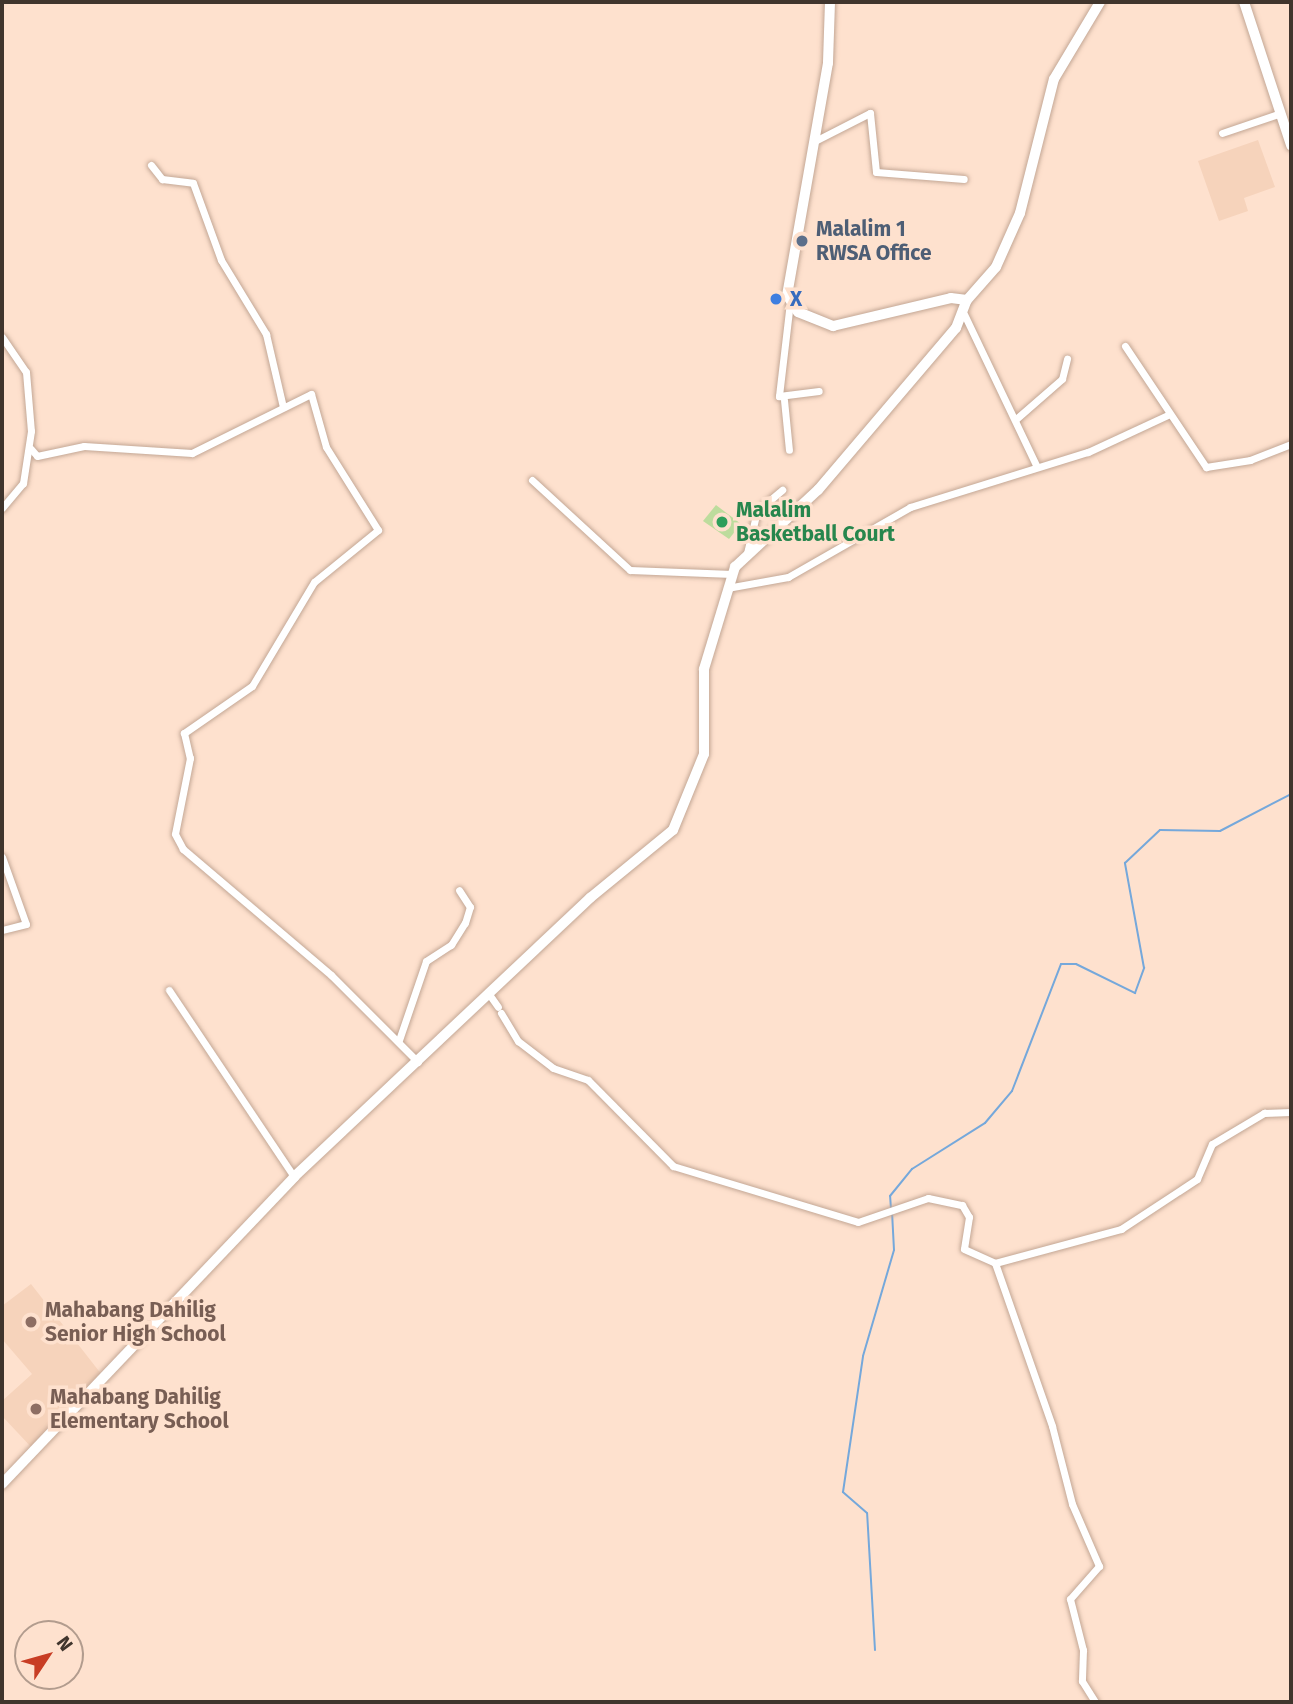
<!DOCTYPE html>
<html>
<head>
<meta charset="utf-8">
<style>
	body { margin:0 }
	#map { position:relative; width:1293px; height:1704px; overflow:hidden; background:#fee1ce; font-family:"Fira Sans",sans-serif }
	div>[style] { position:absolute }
	.built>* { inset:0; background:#f6d3bb }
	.green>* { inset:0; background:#bddc9d }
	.stream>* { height:2px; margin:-1px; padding:0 1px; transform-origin:1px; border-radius:1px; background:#75a8db }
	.roads { filter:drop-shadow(0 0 2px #c3a795) drop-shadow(0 0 2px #c3a795) }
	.minor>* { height:7px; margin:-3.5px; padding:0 3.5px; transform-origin:3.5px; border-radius:3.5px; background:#fff }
	.tertiary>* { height:10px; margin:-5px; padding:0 5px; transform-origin:5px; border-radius:5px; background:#fff }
	.dots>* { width:19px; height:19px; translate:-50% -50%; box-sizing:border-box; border:4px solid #fee1ce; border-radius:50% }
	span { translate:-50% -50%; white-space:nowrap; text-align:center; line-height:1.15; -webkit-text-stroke:7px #fee1ce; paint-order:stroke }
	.service-label { font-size:21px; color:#4e5e75; font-weight:700 }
	.left { translate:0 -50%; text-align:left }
	.shop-label { font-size:21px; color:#366cbe; font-weight:700 }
	.leisure-label { font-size:21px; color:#27864d; font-weight:700 }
	.education-label { font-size:21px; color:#785e54; font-weight:700 }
	.frame { position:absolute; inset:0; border:4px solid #40352d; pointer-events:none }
	.north { position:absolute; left:14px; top:1620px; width:70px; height:70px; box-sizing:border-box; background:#fee1ce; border:2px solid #b29c8e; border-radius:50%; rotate:54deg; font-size:19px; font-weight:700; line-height:28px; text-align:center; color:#40352d }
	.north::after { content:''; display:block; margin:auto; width:24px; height:32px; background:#c83d24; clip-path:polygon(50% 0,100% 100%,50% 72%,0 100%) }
</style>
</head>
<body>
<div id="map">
	<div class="built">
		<div style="clip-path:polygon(1258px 140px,1275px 187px,1244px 198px,1248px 211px,1219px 221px,1198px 161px)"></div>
		<div style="clip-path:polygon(31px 1284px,102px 1375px,33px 1449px,2px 1416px,2px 1401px,32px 1374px,2px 1339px,2px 1306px)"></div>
	</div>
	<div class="green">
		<div style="clip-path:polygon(716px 505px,741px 524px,729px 539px,703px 521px)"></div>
	</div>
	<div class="stream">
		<div style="left:891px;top:1209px;width:13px;rotate:-94deg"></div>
		<div style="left:890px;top:1196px;width:35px;rotate:-51deg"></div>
		<div style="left:912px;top:1169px;width:86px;rotate:-32.2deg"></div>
		<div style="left:985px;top:1123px;width:42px;rotate:-49.8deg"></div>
		<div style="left:1012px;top:1091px;width:136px;rotate:-68.9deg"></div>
		<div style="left:1061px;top:964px;width:15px"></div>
		<div style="left:1076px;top:964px;width:66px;rotate:26.2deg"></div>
		<div style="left:1135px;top:993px;width:27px;rotate:-70deg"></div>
		<div style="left:1144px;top:968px;width:107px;rotate:-100.3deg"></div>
		<div style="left:1125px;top:863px;width:48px;rotate:-43.3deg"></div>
		<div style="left:1160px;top:830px;width:60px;rotate:1deg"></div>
		<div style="left:1220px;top:831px;width:80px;rotate:-27.5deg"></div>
		<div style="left:875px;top:1650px;width:137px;rotate:-93.3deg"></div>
		<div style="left:867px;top:1513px;width:32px;rotate:-139deg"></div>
		<div style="left:843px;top:1492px;width:137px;rotate:-81.6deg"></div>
		<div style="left:863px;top:1356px;width:110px;rotate:-73.7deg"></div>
		<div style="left:894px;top:1250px;width:35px;rotate:-93deg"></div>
	</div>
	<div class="roads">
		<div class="minor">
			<div style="left:1222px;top:133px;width:62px;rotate:-18.7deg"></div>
			<div style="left:813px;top:142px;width:64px;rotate:-27deg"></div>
			<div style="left:870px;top:113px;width:59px;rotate:84.2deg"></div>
			<div style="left:876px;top:172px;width:88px;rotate:4.5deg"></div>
			<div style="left:151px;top:165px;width:18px;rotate:52deg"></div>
			<div style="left:162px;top:179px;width:31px;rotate:7deg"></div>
			<div style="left:193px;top:183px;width:82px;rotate:70deg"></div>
			<div style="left:221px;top:260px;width:87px;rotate:58.7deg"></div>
			<div style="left:266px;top:334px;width:75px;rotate:76.9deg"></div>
			<div style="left:790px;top:302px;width:95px;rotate:96.7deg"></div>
			<div style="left:779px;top:396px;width:40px;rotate:-7.1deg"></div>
			<div style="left:964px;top:314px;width:167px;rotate:64.5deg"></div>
			<div style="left:2px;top:337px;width:42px;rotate:55.6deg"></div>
			<div style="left:26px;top:372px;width:59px;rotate:85.2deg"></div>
			<div style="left:31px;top:431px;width:53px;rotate:98.7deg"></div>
			<div style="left:23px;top:483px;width:33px;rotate:130deg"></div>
			<div style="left:1125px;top:346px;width:146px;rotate:56.2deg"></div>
			<div style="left:1206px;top:467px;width:45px;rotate:-9deg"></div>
			<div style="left:1250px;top:460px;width:44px;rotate:-21.3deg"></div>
			<div style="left:784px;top:400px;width:50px;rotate:84.3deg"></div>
			<div style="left:1016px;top:419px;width:61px;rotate:-41deg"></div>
			<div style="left:1062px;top:379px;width:21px;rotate:-76deg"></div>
			<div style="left:31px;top:449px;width:9px;rotate:49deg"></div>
			<div style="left:37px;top:456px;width:48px;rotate:-12deg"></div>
			<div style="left:84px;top:446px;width:108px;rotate:3.7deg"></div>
			<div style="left:192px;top:453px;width:133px;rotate:-26.4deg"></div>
			<div style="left:311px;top:394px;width:55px;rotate:74.2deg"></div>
			<div style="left:326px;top:447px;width:98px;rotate:57.9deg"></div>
			<div style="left:378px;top:530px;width:82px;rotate:140.9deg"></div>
			<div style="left:314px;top:582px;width:121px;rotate:120.8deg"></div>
			<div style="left:252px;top:686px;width:83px;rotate:145.3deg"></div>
			<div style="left:184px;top:733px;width:26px;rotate:77deg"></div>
			<div style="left:190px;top:758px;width:77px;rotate:101.2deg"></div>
			<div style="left:175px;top:834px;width:17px;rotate:62deg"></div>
			<div style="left:183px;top:849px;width:194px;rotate:40.4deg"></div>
			<div style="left:331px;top:975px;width:123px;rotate:45deg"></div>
			<div style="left:532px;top:480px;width:133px;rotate:42.6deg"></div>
			<div style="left:630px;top:570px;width:102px;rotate:2.2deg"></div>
			<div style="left:747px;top:553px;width:43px;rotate:-76.6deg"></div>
			<div style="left:757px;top:511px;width:33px;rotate:-40deg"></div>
			<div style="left:727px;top:588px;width:62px;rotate:-10.2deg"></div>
			<div style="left:788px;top:577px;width:141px;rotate:-29.8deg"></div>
			<div style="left:910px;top:507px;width:186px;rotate:-17.2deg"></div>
			<div style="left:1088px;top:452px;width:90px;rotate:-24.9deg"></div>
			<div style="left:2px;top:857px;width:71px;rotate:70.3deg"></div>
			<div style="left:26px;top:924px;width:25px;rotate:166deg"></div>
			<div style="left:169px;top:990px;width:225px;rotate:56.2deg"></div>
			<div style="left:491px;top:997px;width:12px;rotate:55deg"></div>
			<div style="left:501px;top:1013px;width:33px;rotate:59deg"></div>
			<div style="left:518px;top:1041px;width:44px;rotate:37.6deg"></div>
			<div style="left:553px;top:1068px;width:37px;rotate:19deg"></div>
			<div style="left:588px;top:1080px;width:121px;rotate:45.3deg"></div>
			<div style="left:673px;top:1166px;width:193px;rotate:16.8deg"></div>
			<div style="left:858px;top:1222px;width:74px;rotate:-18.9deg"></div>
			<div style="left:928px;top:1198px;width:35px;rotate:12deg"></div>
			<div style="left:962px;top:1205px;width:14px;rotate:60deg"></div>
			<div style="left:969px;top:1217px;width:32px;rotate:99deg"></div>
			<div style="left:964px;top:1249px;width:34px;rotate:24deg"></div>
			<div style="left:995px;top:1263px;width:131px;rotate:-15.1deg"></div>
			<div style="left:1121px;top:1229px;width:91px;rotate:-33.3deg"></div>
			<div style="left:1197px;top:1179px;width:38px;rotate:-67deg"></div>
			<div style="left:1212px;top:1144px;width:61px;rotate:-30.8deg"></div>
			<div style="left:1264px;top:1113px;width:27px;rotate:-2deg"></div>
			<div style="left:399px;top:1040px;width:83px;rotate:-71.1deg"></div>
			<div style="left:426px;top:961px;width:30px;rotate:-33deg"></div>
			<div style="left:451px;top:945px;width:26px;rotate:-58deg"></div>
			<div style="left:465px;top:923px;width:17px;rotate:-73deg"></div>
			<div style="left:470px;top:907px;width:20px;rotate:-123deg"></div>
			<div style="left:995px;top:1263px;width:173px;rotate:70.7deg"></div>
			<div style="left:1052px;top:1426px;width:81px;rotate:75.6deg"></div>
			<div style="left:1072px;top:1504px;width:68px;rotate:66.5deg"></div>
			<div style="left:1099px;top:1566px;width:44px;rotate:131.3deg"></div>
			<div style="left:1070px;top:1599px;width:53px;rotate:75.7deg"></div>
			<div style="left:1083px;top:1650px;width:31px;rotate:92deg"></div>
			<div style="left:1082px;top:1681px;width:25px;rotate:58deg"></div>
		</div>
		<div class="tertiary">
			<div style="left:830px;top:2px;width:61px;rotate:91.9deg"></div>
			<div style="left:828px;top:63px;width:236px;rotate:100deg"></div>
			<div style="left:787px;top:295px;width:20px;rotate:57deg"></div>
			<div style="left:798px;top:312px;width:38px;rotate:22deg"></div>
			<div style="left:833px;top:326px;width:121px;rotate:-13.3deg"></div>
			<div style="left:951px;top:298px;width:16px;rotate:7deg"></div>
			<div style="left:967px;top:300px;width:44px;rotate:-48.7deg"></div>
			<div style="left:996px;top:267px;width:59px;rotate:-66deg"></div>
			<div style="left:1020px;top:213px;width:138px;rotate:-75.8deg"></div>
			<div style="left:1054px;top:79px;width:90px;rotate:-59.1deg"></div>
			<div style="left:1244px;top:2px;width:151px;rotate:71.8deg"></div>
			<div style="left:2px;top:1484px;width:424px;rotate:-46.4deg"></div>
			<div style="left:294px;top:1177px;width:407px;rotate:-43.3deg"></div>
			<div style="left:590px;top:898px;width:107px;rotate:-39.3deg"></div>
			<div style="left:673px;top:830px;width:82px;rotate:-67.8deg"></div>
			<div style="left:704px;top:754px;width:85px;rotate:-90deg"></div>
			<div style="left:704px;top:669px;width:107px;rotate:-73.1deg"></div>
			<div style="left:735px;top:567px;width:113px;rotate:-42.9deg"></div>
			<div style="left:818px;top:490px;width:213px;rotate:-49.6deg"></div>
			<div style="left:956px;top:328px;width:30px;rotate:-69deg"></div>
		</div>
	</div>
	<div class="dots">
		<div style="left:802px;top:241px;background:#5c6f8a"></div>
		<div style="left:776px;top:299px;background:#3f7fe0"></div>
		<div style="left:722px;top:522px;background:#2e9e5b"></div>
		<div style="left:31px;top:1322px;background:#8d6e63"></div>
		<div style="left:36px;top:1409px;background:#8d6e63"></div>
	</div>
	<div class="service-label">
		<span class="left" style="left:816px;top:241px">Malalim 1<br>RWSA Office</span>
	</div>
	<div class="shop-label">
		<span class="left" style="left:790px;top:299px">X</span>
	</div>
	<div class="leisure-label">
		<span class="left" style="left:736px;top:522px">Malalim<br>Basketball Court</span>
	</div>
	<div class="education-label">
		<span class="left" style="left:45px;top:1322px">Mahabang Dahilig<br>Senior High School</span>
		<span class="left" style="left:50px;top:1409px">Mahabang Dahilig<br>Elementary School</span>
	</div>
	<div class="frame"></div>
	<div class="north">N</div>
</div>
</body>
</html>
